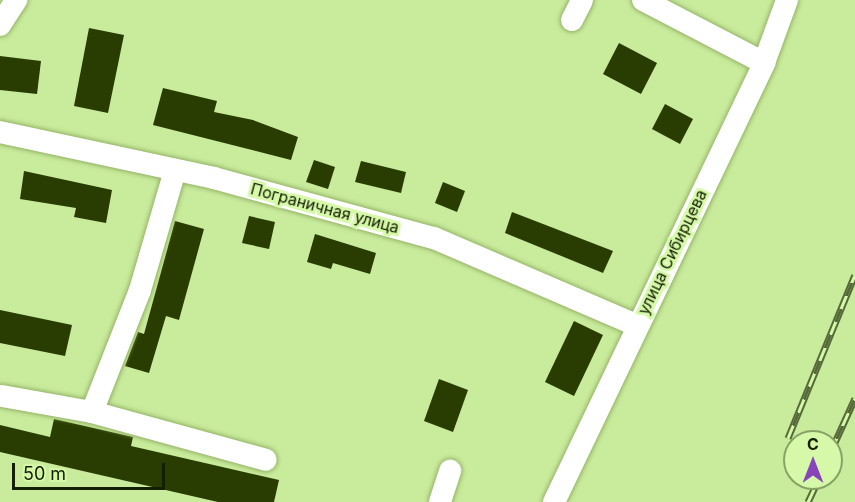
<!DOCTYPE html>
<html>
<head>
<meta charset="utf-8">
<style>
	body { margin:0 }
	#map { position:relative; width:855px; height:502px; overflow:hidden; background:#c9eb9c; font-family:Inter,sans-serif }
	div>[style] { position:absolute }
	.building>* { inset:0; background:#293c02 }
	.roads { filter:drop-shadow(0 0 2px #94b467) drop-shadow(0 0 2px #94b467) }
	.minor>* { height:22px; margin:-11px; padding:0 11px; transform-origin:11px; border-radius:11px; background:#fff }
	.rail>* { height:7px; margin-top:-3.5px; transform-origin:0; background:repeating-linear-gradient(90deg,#d6f9a9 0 14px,#566939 0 28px); box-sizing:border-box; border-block:2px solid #566939 }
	span { translate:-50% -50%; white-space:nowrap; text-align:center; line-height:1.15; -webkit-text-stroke:6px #d6f9a9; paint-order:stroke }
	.street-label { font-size:16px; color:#141f01 }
	.north { position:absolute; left:783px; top:430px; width:60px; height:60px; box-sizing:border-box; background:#d6f9a9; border:2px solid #88a266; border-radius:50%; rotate:0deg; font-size:16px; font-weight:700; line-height:24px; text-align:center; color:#141f01 }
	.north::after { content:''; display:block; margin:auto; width:21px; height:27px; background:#8745b9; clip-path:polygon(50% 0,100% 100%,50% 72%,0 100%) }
	.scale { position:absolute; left:12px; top:463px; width:153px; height:27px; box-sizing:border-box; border:3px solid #141f01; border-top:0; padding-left:8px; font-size:18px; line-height:21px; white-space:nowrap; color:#141f01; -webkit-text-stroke:4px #d6f9a9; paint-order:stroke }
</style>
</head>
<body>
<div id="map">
	<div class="building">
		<div style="clip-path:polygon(89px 28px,124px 35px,108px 113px,74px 106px)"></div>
		<div style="clip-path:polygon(619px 43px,657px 63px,641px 94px,603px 74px)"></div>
		<div style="clip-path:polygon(0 56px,41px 61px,37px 94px,0 90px)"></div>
		<div style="clip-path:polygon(163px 88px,217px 101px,214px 112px,253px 120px,298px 137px,291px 160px,153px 125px)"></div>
		<div style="clip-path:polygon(665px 104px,693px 119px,680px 144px,652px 129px)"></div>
		<div style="clip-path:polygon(314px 160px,335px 167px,328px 189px,306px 182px)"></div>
		<div style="clip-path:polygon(361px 161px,406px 172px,401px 193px,355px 182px)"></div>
		<div style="clip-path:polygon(24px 171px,112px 190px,106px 223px,74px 217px,76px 208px,20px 199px)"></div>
		<div style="clip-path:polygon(443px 182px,465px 191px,457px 212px,435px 203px)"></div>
		<div style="clip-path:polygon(512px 212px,613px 251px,603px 273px,505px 233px)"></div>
		<div style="clip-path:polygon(249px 216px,275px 222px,269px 249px,242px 243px)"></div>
		<div style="clip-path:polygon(175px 221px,204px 229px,179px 320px,166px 316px,149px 373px,125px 366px,138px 332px,144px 334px)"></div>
		<div style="clip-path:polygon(315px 234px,376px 253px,370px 274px,333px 263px,331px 269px,307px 262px)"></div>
		<div style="clip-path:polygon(0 310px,72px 325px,65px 356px,0 343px)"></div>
		<div style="clip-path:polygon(574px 321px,603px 335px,574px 396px,545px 382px)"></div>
		<div style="clip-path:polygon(439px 379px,468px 390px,453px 432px,424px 421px)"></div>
		<div style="clip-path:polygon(54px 419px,133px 437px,131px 446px,279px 480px,274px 502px,218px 502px,0 452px,0 425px,50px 437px)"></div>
	</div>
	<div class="roads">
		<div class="minor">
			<div style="left:643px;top:0;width:136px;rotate:27.5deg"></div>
			<div style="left:572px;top:20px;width:22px;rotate:-63deg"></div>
			<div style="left:0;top:25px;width:30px;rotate:-57deg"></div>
			<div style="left:0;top:132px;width:219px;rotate:12.1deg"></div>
			<div style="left:214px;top:178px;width:228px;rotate:15.3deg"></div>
			<div style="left:434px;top:238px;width:220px;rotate:23.3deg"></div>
			<div style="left:2px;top:396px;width:91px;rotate:10.1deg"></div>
			<div style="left:92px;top:412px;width:131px;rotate:-68.5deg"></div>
			<div style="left:140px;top:290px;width:125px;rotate:-73.7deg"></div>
			<div style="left:92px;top:412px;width:180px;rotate:15.4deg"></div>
			<div style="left:440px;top:502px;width:33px;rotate:-72deg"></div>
			<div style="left:554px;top:502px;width:487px;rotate:-64.4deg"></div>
			<div style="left:764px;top:63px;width:67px;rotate:-69.9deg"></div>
		</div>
	</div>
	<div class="rail">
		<div style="left:788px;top:438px;width:176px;rotate:-67.7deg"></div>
		<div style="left:831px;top:451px;width:58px;rotate:-65.6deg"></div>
		<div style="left:808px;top:502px;width:26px;rotate:-65deg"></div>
	</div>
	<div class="street-label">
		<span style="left:325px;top:208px;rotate:15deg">Пограничная улица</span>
		<span style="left:672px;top:252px;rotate:-64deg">улица Сибирцева</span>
	</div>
	<div class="north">С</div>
	<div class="scale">50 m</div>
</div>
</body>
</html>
